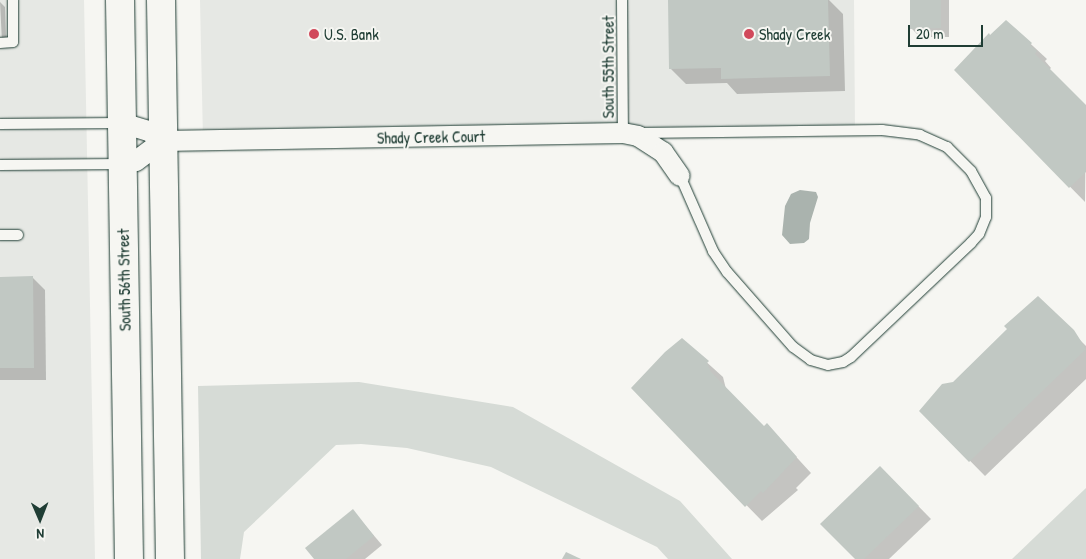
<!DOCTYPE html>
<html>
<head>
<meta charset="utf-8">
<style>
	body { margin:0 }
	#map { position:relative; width:1086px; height:559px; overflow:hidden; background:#f6f6f2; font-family:"Patrick Hand",sans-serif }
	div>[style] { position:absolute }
	.built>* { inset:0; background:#e6e8e4 }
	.green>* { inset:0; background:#d6dbd6 }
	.water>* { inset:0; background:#aab3ae }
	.shadow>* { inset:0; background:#0003 }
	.building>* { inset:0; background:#c1c8c3 }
	.roads { filter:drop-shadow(0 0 1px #1f3d34) drop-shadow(0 0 1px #1f3d34) }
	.lane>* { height:10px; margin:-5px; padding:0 5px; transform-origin:5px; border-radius:5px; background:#f6f6f2 }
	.street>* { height:20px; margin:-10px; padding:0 10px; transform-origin:10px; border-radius:10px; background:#f6f6f2 }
	.secondary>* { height:28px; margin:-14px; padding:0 14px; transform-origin:14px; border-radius:14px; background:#f6f6f2 }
	.dots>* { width:14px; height:14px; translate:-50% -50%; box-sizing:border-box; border:2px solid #f6f6f2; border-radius:50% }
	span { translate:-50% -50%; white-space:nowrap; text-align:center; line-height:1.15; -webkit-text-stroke:4px #f6f6f2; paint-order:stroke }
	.poi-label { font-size:16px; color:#1f3d34 }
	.left { translate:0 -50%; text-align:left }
	.street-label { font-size:16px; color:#1f3d34 }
	.north { position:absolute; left:15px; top:494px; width:50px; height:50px; -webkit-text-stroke:4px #f6f6f2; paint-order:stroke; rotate:179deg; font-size:14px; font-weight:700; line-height:20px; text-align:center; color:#1f3d34 }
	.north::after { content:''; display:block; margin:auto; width:18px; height:22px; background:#1f3d34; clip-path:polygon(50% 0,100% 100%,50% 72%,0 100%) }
	.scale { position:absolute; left:908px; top:25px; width:75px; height:22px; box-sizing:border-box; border:2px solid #1f3d34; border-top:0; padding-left:6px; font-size:15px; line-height:18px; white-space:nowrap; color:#1f3d34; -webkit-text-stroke:4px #f6f6f2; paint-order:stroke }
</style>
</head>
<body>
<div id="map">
	<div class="built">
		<div style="clip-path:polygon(0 0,84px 0,95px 559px,0 559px)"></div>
		<div style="clip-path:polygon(200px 0,854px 0,855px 131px,203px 140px)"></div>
	</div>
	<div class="green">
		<div style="clip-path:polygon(359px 382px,513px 407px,680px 501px,732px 559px,668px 559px,657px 547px,491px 467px,407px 448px,361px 444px,336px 445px,244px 532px,240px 559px,201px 559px,198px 386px)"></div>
		<div style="clip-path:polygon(1086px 488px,1086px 559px,1012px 559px)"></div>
	</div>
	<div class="water">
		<div style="clip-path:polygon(800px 190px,816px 192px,818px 197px,810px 223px,809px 239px,804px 243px,790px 244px,782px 235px,785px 206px,791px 194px)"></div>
	</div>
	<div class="shadow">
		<div style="clip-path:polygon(751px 0,829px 0,843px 14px,845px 91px,737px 94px,727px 83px,686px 84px,671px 69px)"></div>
		<div style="clip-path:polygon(911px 0,949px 0,949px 37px,920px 37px,911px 28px)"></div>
		<div style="clip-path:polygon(0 2px,5px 7px,6px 38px,1px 38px,2px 42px)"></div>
		<div style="clip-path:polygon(1006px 21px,1047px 59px,1045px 61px,1051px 68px,1049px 70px,1086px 107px,1085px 202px,956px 70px)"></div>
		<div style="clip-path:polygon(32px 277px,45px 290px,46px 380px,0 380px,0 278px)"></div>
		<div style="clip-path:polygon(1038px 298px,1086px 346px,1086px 379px,985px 476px,921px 411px,954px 383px,1009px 329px,1006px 326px)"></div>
		<div style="clip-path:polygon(682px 340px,723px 377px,726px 389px,764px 428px,767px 425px,811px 473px,796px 488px,798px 490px,762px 521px,632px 388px)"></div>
		<div style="clip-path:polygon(880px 467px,931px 519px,889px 559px,857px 559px)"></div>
		<div style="clip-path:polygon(353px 511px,382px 545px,365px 559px,316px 559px)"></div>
	</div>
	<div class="building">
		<div style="clip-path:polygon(668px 0,828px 0,830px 76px,721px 79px,721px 68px,669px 69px)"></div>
		<div style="clip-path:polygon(910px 0,941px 0,941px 28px,910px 29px)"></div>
		<div style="clip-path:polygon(1006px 20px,1032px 43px,1030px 45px,1037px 51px,1035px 54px,1086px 105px,1086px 172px,1069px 188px,954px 70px,989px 33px,990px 35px)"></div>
		<div style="clip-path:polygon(33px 276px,34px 368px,0 368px,0 277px)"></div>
		<div style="clip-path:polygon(1038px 296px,1074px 330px,1086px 349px,969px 462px,919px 411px,942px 384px,953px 382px,1007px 329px,1004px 326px)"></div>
		<div style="clip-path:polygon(682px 338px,709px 361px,707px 363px,711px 372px,764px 426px,767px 423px,797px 457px,763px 493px,761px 491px,745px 507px,631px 388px,665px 352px)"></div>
		<div style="clip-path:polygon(880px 466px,919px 506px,864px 559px,855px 559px,820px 524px)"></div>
		<div style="clip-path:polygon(353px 509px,374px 536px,346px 559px,314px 559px,305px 548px)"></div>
		<div style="clip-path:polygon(566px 552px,581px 559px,562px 559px)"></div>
	</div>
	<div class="roads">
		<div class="lane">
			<div style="left:622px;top:0;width:133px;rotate:89.6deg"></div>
			<div style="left:623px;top:133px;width:3px"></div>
			<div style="left:0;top:43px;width:13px;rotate:-4deg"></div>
			<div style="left:13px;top:42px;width:42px;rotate:-90deg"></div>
			<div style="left:0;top:124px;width:121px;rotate:-0.5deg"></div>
			<div style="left:640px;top:133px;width:242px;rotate:-0.7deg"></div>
			<div style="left:882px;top:130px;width:38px;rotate:7deg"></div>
			<div style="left:920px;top:135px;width:30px;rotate:24deg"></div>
			<div style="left:947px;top:147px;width:34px;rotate:45deg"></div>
			<div style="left:971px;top:171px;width:31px;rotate:61deg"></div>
			<div style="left:986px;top:198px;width:19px;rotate:90deg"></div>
			<div style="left:986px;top:217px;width:18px;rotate:112deg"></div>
			<div style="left:979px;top:234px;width:12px;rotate:132deg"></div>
			<div style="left:971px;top:243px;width:166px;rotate:136.5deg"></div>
			<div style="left:851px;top:357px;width:9px;rotate:148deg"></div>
			<div style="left:843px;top:362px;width:15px;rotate:169deg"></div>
			<div style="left:828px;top:365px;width:18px;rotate:-164deg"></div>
			<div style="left:811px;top:360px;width:22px;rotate:-144deg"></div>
			<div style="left:793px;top:347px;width:100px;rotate:-131.3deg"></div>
			<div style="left:727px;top:272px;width:25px;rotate:-124deg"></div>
			<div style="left:713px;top:251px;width:82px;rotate:-113.7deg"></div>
			<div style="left:0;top:165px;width:122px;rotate:-0.5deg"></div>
			<div style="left:0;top:235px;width:18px"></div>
		</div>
		<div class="street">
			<div style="left:122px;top:123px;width:28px;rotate:17deg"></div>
			<div style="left:149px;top:131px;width:17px;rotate:36deg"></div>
			<div style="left:163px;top:141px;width:460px;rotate:-1deg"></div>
			<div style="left:623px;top:133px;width:15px;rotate:11deg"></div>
			<div style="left:638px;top:136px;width:30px;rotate:33deg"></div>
			<div style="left:663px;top:152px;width:29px;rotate:55deg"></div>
			<div style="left:123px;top:164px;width:13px;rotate:-13deg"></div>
			<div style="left:136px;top:161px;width:34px;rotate:-37deg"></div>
		</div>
		<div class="secondary">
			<div style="left:120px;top:0;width:559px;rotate:89.08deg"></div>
			<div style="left:161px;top:0;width:559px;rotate:89.08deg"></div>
		</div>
	</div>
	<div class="dots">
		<div style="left:314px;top:34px;background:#d1495b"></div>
		<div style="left:749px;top:34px;background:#d1495b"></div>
	</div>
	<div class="poi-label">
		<span class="left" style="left:324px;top:34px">U.S. Bank</span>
		<span class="left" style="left:759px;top:34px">Shady Creek</span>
	</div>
	<div class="street-label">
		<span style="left:608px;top:67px;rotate:-90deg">South 55th Street</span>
		<span style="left:431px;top:137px;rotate:-1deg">Shady Creek Court</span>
		<span style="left:124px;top:280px;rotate:-91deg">South 56th Street</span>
	</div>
	<div class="north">N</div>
	<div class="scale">20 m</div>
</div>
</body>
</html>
